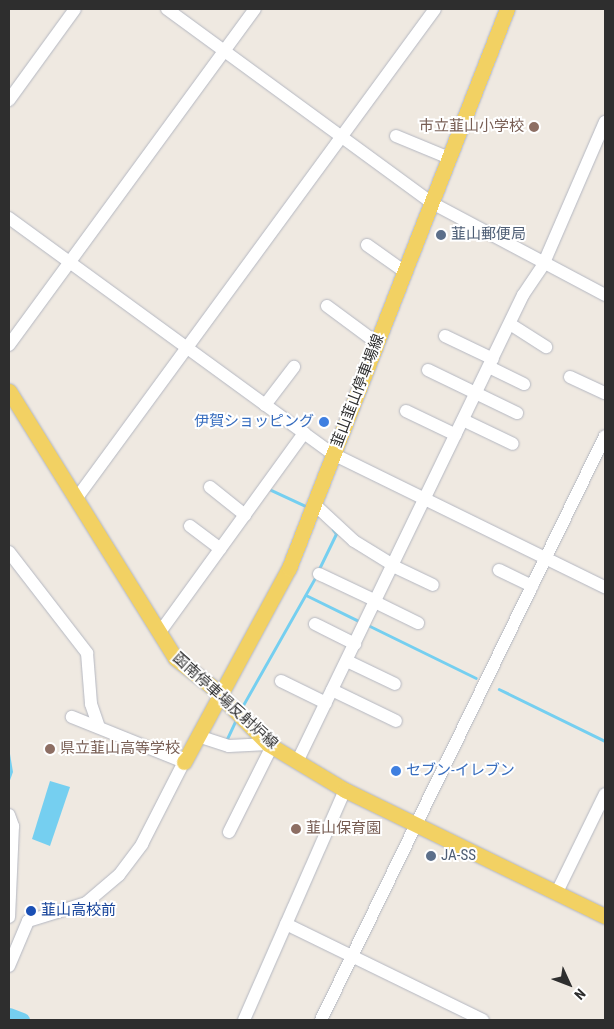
<!DOCTYPE html>
<html>
<head>
<meta charset="utf-8">
<style>
	body { margin:0 }
	#map { position:relative; width:614px; height:1029px; overflow:hidden; background:#efe9e1; font-family:"Roboto Condensed","Noto Sans JP",sans-serif }
	div>[style] { position:absolute }
	.water>* { inset:0; background:#75cff0 }
	.stream>* { height:2.5px; margin:-1.25px; padding:0 1.25px; transform-origin:1.25px; border-radius:1.25px; background:#75cff0 }
	.river>* { height:15px; margin:-7.5px; padding:0 7.5px; transform-origin:7.5px; border-radius:7.5px; background:#75cff0 }
	.roads { filter:drop-shadow(0 0 1px #b4b7c1) drop-shadow(0 0 1px #b4b7c1) }
	.minor>* { height:12px; margin:-6px; padding:0 6px; transform-origin:6px; border-radius:6px; background:#fff }
	.major>* { height:15px; margin:-7.5px; padding:0 7.5px; transform-origin:7.5px; border-radius:7.5px; background:#f2d163 }
	.dots>* { width:14px; height:14px; translate:-50% -50%; box-sizing:border-box; border:2px solid #fff; border-radius:50% }
	span { translate:-50% -50%; white-space:nowrap; text-align:center; line-height:1.15; -webkit-text-stroke:4px #fff; paint-order:stroke }
	.education-label { font-size:15px; color:#785e54 }
	.right { translate:-100% -50%; text-align:right }
	.left { translate:0 -50%; text-align:left }
	.service-label { font-size:15px; color:#4e5e75 }
	.street-label { font-size:15px; color:#2e2e2e }
	.shop-label { font-size:15px; color:#366cbe }
	.transit-label { font-size:15px; color:#164399 }
	.frame { position:absolute; inset:0; border:10px solid #2e2e2e; pointer-events:none }
	.north { position:absolute; left:544px; top:959px; width:50px; height:50px; -webkit-text-stroke:4px #fff; paint-order:stroke; rotate:133deg; font-size:14px; font-weight:700; line-height:20px; text-align:center; color:#2e2e2e }
	.north::after { content:''; display:block; margin:auto; width:18px; height:22px; background:#2e2e2e; clip-path:polygon(50% 0,100% 100%,50% 72%,0 100%) }
</style>
</head>
<body>
<div id="map">
	<div class="water">
		<div style="clip-path:polygon(9px 748px,13px 772px,9px 783px)"></div>
		<div style="clip-path:polygon(50px 781px,70px 787px,50px 846px,32px 839px)"></div>
	</div>
	<div class="stream">
		<div style="left:271px;top:490px;width:41px;rotate:24.7deg"></div>
		<div style="left:318px;top:571px;width:41px;rotate:-64.1deg"></div>
		<div style="left:336px;top:534px;width:5px;rotate:-127deg"></div>
		<div style="left:306px;top:595px;width:61px;rotate:26.1deg"></div>
		<div style="left:368px;top:625px;width:120px;rotate:26.1deg"></div>
		<div style="left:499px;top:689px;width:118px;rotate:26.1deg"></div>
		<div style="left:242px;top:707px;width:150px;rotate:-60.5deg"></div>
		<div style="left:226px;top:741px;width:23px;rotate:-65deg"></div>
	</div>
	<div class="river">
		<div style="left:9px;top:1015px;width:14px;rotate:21deg"></div>
	</div>
	<div class="roads">
		<div class="minor">
			<div style="left:167px;top:9px;width:328px;rotate:36.2deg"></div>
			<div style="left:432px;top:203px;width:196px;rotate:28deg"></div>
			<div style="left:9px;top:100px;width:112px;rotate:-54deg"></div>
			<div style="left:396px;top:136px;width:57px;rotate:22.5deg"></div>
			<div style="left:9px;top:218px;width:401px;rotate:36.1deg"></div>
			<div style="left:333px;top:454px;width:303px;rotate:26.1deg"></div>
			<div style="left:367px;top:245px;width:47px;rotate:35.4deg"></div>
			<div style="left:327px;top:306px;width:62px;rotate:36.5deg"></div>
			<div style="left:510px;top:324px;width:43px;rotate:32.6deg"></div>
			<div style="left:445px;top:336px;width:53px;rotate:25.6deg"></div>
			<div style="left:9px;top:345px;width:416px;rotate:-53.8deg"></div>
			<div style="left:489px;top:367px;width:39px;rotate:26deg"></div>
			<div style="left:428px;top:370px;width:99px;rotate:25.8deg"></div>
			<div style="left:570px;top:377px;width:38px;rotate:25deg"></div>
			<div style="left:265px;top:405px;width:48px;rotate:-52.7deg"></div>
			<div style="left:406px;top:411px;width:55px;rotate:25.6deg"></div>
			<div style="left:463px;top:420px;width:55px;rotate:25.6deg"></div>
			<div style="left:210px;top:487px;width:45px;rotate:38.7deg"></div>
			<div style="left:76px;top:499px;width:607px;rotate:-53.77deg"></div>
			<div style="left:314px;top:504px;width:54px;rotate:42.8deg"></div>
			<div style="left:354px;top:541px;width:46px;rotate:31.6deg"></div>
			<div style="left:190px;top:526px;width:38px;rotate:37deg"></div>
			<div style="left:9px;top:552px;width:128px;rotate:52.3deg"></div>
			<div style="left:87px;top:653px;width:51px;rotate:85.5deg"></div>
			<div style="left:91px;top:704px;width:24px;rotate:71deg"></div>
			<div style="left:393px;top:566px;width:44px;rotate:25.4deg"></div>
			<div style="left:499px;top:570px;width:37px;rotate:26deg"></div>
			<div style="left:319px;top:574px;width:63px;rotate:25.3deg"></div>
			<div style="left:375px;top:602px;width:48px;rotate:26deg"></div>
			<div style="left:315px;top:624px;width:45px;rotate:26.6deg"></div>
			<div style="left:160px;top:632px;width:246px;rotate:-54.1deg"></div>
			<div style="left:347px;top:661px;width:53px;rotate:25.6deg"></div>
			<div style="left:281px;top:681px;width:50px;rotate:26.1deg"></div>
			<div style="left:332px;top:690px;width:71px;rotate:25.8deg"></div>
			<div style="left:201px;top:737px;width:29px;rotate:18deg"></div>
			<div style="left:229px;top:746px;width:39px;rotate:-3deg"></div>
			<div style="left:297px;top:762px;width:519px;rotate:-64.18deg"></div>
			<div style="left:523px;top:295px;width:36px;rotate:-56deg"></div>
			<div style="left:543px;top:265px;width:156px;rotate:-66.6deg"></div>
			<div style="left:9px;top:815px;width:12px;rotate:70deg"></div>
			<div style="left:13px;top:826px;width:91px;rotate:92.5deg"></div>
			<div style="left:229px;top:832px;width:96px;rotate:-63.4deg"></div>
			<div style="left:557px;top:892px;width:109px;rotate:-63.9deg"></div>
			<div style="left:286px;top:924px;width:219px;rotate:26deg"></div>
			<div style="left:9px;top:966px;width:49px;rotate:-67.1deg"></div>
			<div style="left:28px;top:921px;width:61px;rotate:-17.2deg"></div>
			<div style="left:86px;top:903px;width:43px;rotate:-40.3deg"></div>
			<div style="left:119px;top:875px;width:39px;rotate:-53deg"></div>
			<div style="left:142px;top:844px;width:92px;rotate:-62.9deg"></div>
			<div style="left:184px;top:762px;width:121px;rotate:-158.1deg"></div>
			<div style="left:244px;top:1020px;width:251px;rotate:-66.3deg"></div>
			<div style="left:321px;top:1020px;width:649px;rotate:-64.07deg"></div>
		</div>
		<div class="major">
			<div style="left:9px;top:391px;width:314px;rotate:58.1deg"></div>
			<div style="left:175px;top:658px;width:46px;rotate:37.9deg"></div>
			<div style="left:211px;top:686px;width:81px;rotate:45.5deg"></div>
			<div style="left:268px;top:744px;width:90px;rotate:30.9deg"></div>
			<div style="left:345px;top:790px;width:289px;rotate:25.9deg"></div>
			<div style="left:184px;top:762px;width:221px;rotate:-61.6deg"></div>
			<div style="left:289px;top:568px;width:600px;rotate:-68.7deg"></div>
		</div>
	</div>
	<div class="dots">
		<div style="left:534px;top:127px;background:#8d6e63"></div>
		<div style="left:441px;top:235px;background:#5c6f8a"></div>
		<div style="left:324px;top:422px;background:#3f7fe0"></div>
		<div style="left:50px;top:749px;background:#8d6e63"></div>
		<div style="left:396px;top:771px;background:#3f7fe0"></div>
		<div style="left:296px;top:829px;background:#8d6e63"></div>
		<div style="left:431px;top:856px;background:#5c6f8a"></div>
		<div style="left:31px;top:911px;background:#1a4fb4"></div>
	</div>
	<div class="education-label">
		<span class="right" style="left:524px;top:127px">市立韮山小学校</span>
		<span class="left" style="left:60px;top:749px">県立韮山高等学校</span>
		<span class="left" style="left:306px;top:829px">韮山保育園</span>
	</div>
	<div class="service-label">
		<span class="left" style="left:451px;top:235px">韮山郵便局</span>
		<span class="left" style="left:441px;top:856px">JA-SS</span>
	</div>
	<div class="street-label">
		<span style="left:358px;top:391px;rotate:-69deg">韮山韮山停車場線</span>
		<span style="left:225px;top:701px;rotate:42deg">函南停車場反射炉線</span>
	</div>
	<div class="shop-label">
		<span class="right" style="left:314px;top:422px">伊賀ショッピング</span>
		<span class="left" style="left:406px;top:771px">セブン-イレブン</span>
	</div>
	<div class="transit-label">
		<span class="left" style="left:41px;top:911px">韮山高校前</span>
	</div>
	<div class="frame"></div>
	<div class="north">N</div>
</div>
</body>
</html>
